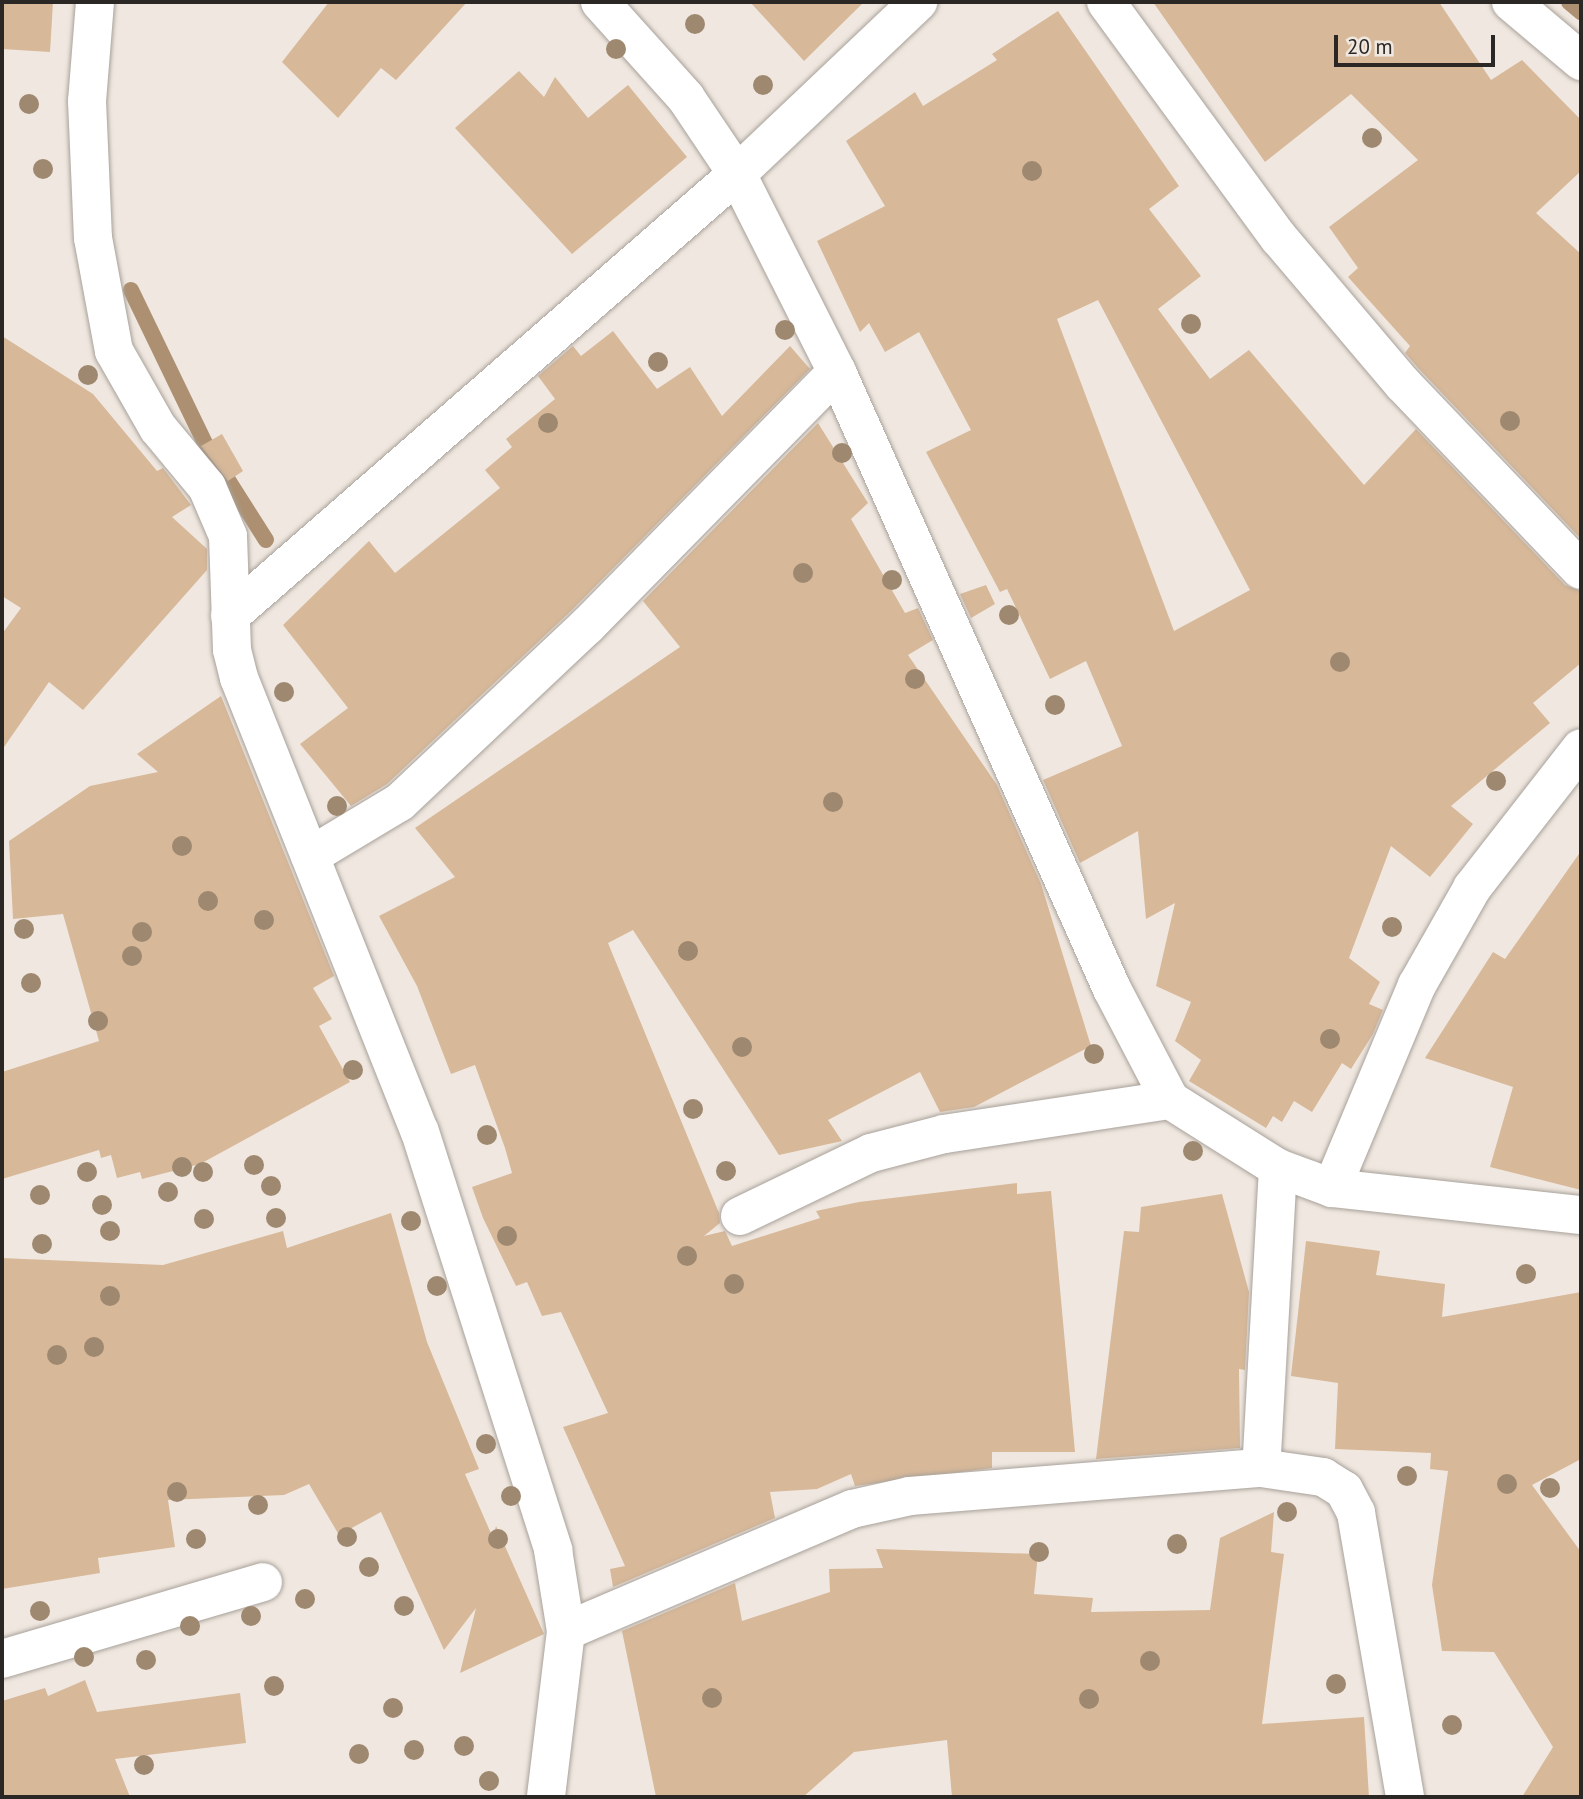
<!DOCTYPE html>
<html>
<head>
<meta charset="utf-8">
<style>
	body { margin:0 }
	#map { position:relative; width:1583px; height:1799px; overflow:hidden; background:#f0e8e0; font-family:"PT Sans",sans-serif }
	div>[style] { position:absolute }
	.stream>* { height:16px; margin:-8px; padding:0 8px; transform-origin:8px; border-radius:8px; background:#ad9071 }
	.building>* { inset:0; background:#d7b899 }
	.roads { filter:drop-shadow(0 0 2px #a8a19a) drop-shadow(0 0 2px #a8a19a) }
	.minor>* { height:38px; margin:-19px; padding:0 19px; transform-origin:19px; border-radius:19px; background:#fff }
	.trees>* { width:20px; height:20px; margin:-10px; border-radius:50%; background:#9e8870 }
	span { translate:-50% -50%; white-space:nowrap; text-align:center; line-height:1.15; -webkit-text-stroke:5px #f0e8e0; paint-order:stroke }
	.frame { position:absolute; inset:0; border:4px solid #2a2724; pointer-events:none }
	.scale { position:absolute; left:1334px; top:35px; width:161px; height:32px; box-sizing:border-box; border:4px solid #2a2724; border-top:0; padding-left:9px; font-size:21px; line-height:24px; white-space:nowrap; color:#2a2724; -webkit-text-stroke:5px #f0e8e0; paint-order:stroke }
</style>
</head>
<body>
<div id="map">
	<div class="stream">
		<div style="left:1569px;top:2px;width:16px;rotate:40deg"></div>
		<div style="left:131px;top:290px;width:174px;rotate:64.2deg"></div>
		<div style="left:207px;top:447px;width:110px;rotate:57.6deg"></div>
	</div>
	<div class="building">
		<div style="clip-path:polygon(2px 2px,53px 2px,50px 52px,2px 49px)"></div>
		<div style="clip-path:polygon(329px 2px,467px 2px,396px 80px,381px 68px,338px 118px,282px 62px)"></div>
		<div style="clip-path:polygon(750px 2px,864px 2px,804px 61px)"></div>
		<div style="clip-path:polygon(1153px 2px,1439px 2px,1491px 80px,1522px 60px,1581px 120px,1581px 171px,1536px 213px,1581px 254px,1581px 539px,1419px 369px,1405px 353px,1410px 346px,1348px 277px,1358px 268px,1329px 227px,1418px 160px,1351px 94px,1265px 162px)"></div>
		<div style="clip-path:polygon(evenodd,1058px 11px,1179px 186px,1149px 209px,1201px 276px,1158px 309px,1210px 379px,1249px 350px,1364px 485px,1416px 429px,1565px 585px,1581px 591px,1581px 663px,1533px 703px,1550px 723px,1451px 806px,1473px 824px,1430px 877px,1391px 846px,1349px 958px,1380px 982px,1369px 1004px,1383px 1010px,1373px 1034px,1351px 1069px,1342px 1063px,1312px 1112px,1294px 1101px,1282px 1122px,1273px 1116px,1266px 1128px,1189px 1081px,1201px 1060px,1175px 1041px,1191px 1002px,1156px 986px,1175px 903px,1146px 919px,1138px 831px,1080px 863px,1043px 780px,1122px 746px,1086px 661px,1050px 679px,1007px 589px,1000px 592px,926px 452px,971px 430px,919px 332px,885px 352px,869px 323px,860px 332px,817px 241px,885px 206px,846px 141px,915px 92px,923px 106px,997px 60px,992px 54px,1058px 11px,1098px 300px,1250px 590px,1174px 631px,1057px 319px,1098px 300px)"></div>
		<div style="clip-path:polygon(519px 71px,544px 97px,555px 77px,588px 118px,628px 85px,687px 157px,572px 254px,455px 128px)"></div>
		<div style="clip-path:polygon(613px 331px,657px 389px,690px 367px,722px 416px,790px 346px,810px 369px,572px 610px,387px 784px,351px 806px,300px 744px,348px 708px,283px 625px,369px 541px,395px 573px,500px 488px,485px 470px,512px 447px,506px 439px,555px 399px,538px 376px,573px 346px,581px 356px)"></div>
		<div style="clip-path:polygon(2px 336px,93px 394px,157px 471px,163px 468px,191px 505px,172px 517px,207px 549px,207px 570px,83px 710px,49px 682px,2px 750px,2px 634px,21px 608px,2px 596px)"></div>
		<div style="clip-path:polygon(818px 423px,868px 503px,851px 519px,905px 613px,918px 608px,933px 640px,908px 655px,997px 785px,1041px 884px,1091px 1046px,974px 1107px,940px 1112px,920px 1072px,828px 1120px,842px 1141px,779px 1155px,633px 930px,608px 943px,719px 1213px,720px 1223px,704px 1236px,725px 1231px,732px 1246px,820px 1218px,816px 1211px,859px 1202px,1017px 1183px,1017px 1194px,1051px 1191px,1075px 1452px,992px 1452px,992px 1468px,855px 1486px,851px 1474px,817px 1489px,770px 1492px,775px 1518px,613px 1587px,610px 1569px,625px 1566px,563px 1427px,608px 1413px,561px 1312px,542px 1316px,527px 1282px,516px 1286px,483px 1218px,472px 1187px,512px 1173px,505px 1148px,475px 1065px,451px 1074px,417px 986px,379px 916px,455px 877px,415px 828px,680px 647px,643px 601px)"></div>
		<div style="clip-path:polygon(222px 434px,243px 471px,228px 481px,201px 446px)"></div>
		<div style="clip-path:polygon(986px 585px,995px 604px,971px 618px,960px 594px)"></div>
		<div style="clip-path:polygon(221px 696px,334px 976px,313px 988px,332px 1019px,319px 1026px,350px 1082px,200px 1164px,142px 1179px,140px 1172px,117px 1178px,111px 1155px,101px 1158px,99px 1150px,2px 1179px,2px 1072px,99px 1041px,63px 914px,13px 919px,9px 841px,90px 786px,158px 772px,137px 754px)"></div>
		<div style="clip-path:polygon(1581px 851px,1581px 1190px,1490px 1167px,1513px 1087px,1425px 1058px,1493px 952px,1505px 959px)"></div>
		<div style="clip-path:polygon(1222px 1194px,1249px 1292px,1245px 1370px,1239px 1369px,1240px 1448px,1096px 1459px,1124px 1231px,1139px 1232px,1141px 1207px)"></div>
		<div style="clip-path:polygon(391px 1213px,427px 1342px,479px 1469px,465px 1474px,493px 1538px,496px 1526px,544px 1634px,460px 1673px,476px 1608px,444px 1650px,381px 1512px,339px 1535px,309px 1484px,284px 1495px,168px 1500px,175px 1547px,98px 1558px,100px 1573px,2px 1589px,2px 1258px,163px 1265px,283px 1231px,287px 1248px)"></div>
		<div style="clip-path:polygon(1306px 1241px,1380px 1251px,1376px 1275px,1445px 1284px,1442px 1317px,1581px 1292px,1581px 1459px,1532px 1485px,1581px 1552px,1581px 1797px,1522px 1797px,1553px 1747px,1494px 1652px,1442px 1651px,1432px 1585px,1448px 1471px,1430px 1469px,1431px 1453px,1335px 1449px,1338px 1383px,1291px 1376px)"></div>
		<div style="clip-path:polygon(1274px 1512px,1271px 1552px,1284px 1554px,1262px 1724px,1364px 1717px,1369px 1797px,952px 1797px,947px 1740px,854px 1752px,803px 1797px,656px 1797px,622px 1631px,735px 1583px,742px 1621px,830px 1592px,829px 1569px,883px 1568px,876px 1549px,1038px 1554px,1034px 1594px,1093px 1598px,1091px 1612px,1210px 1610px,1220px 1538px)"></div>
		<div style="clip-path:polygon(85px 1680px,97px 1712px,240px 1693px,246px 1743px,115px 1759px,130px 1797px,2px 1797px,2px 1701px,45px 1688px,48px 1696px)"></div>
	</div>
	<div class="roads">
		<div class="minor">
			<div style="left:95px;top:2px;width:99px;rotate:94.6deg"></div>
			<div style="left:87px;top:101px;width:137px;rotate:87.5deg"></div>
			<div style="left:93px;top:238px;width:115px;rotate:79.5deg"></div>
			<div style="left:114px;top:351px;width:89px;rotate:60.3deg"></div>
			<div style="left:158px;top:428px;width:77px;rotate:50.3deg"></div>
			<div style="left:207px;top:487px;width:53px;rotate:66.8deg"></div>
			<div style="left:228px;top:536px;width:114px;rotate:88deg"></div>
			<div style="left:232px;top:650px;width:29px;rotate:76deg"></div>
			<div style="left:239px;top:678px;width:489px;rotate:68.3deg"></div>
			<div style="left:420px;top:1132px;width:439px;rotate:72.3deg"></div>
			<div style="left:553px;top:1550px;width:82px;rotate:80.9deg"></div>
			<div style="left:566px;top:1631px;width:167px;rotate:96.9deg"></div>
			<div style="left:600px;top:2px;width:129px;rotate:48.1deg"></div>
			<div style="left:686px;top:98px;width:92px;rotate:56.1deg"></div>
			<div style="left:737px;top:174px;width:222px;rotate:63.2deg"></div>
			<div style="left:837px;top:372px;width:676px;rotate:65.98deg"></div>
			<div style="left:1112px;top:989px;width:125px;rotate:62.4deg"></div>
			<div style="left:1170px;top:1100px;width:128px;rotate:32.2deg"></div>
			<div style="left:1278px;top:1168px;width:58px;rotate:20.3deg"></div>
			<div style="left:1332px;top:1188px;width:250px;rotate:6.2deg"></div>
			<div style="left:1106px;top:2px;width:293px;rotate:53.8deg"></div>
			<div style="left:1279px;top:238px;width:192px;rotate:49.7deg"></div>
			<div style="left:1403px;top:384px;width:257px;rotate:46.3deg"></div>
			<div style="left:1511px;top:2px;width:92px;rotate:40.1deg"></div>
			<div style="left:230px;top:616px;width:673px;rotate:-41.08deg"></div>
			<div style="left:737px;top:174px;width:250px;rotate:-43.5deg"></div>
			<div style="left:310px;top:856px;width:105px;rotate:-31deg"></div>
			<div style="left:400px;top:802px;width:257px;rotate:-43.3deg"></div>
			<div style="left:587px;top:626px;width:356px;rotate:-45.5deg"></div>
			<div style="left:1278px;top:1168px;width:300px;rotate:93.2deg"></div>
			<div style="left:1261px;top:1468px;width:63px;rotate:8.3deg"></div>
			<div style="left:1323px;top:1477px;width:25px;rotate:32deg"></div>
			<div style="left:1344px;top:1490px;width:26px;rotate:62deg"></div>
			<div style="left:1356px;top:1513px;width:288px;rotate:80.2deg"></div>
			<div style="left:1332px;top:1188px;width:220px;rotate:-67.3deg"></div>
			<div style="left:1417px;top:985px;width:112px;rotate:-60.4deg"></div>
			<div style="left:1472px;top:888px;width:177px;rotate:-52.1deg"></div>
			<div style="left:740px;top:1216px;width:145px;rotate:-25.7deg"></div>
			<div style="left:871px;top:1153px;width:75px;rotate:-14.6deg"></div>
			<div style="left:944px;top:1134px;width:229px;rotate:-8.6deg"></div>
			<div style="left:566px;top:1631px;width:311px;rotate:-23.1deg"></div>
			<div style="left:852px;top:1509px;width:59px;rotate:-12.6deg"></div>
			<div style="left:910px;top:1496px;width:352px;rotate:-4.6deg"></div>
			<div style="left:2px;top:1659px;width:272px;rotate:-16.4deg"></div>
		</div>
	</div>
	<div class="trees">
		<div style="left:695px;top:24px"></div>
		<div style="left:616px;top:49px"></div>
		<div style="left:763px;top:85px"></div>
		<div style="left:29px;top:104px"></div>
		<div style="left:1372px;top:138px"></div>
		<div style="left:43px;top:169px"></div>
		<div style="left:1032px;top:171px"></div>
		<div style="left:1191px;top:324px"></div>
		<div style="left:785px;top:330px"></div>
		<div style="left:658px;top:362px"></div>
		<div style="left:88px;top:375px"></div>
		<div style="left:1510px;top:421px"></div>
		<div style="left:548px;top:423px"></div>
		<div style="left:842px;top:453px"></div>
		<div style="left:803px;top:573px"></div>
		<div style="left:892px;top:580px"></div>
		<div style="left:1009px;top:615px"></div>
		<div style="left:1340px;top:662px"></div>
		<div style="left:915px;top:679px"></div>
		<div style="left:284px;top:692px"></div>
		<div style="left:1055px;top:705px"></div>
		<div style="left:1496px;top:781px"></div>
		<div style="left:833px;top:802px"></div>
		<div style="left:337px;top:806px"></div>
		<div style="left:182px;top:846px"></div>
		<div style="left:208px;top:901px"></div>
		<div style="left:264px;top:920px"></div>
		<div style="left:1392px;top:927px"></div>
		<div style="left:24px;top:929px"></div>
		<div style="left:142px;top:932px"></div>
		<div style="left:688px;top:951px"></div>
		<div style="left:132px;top:956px"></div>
		<div style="left:31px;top:983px"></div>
		<div style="left:98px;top:1021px"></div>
		<div style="left:1330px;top:1039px"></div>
		<div style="left:742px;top:1047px"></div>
		<div style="left:1094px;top:1054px"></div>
		<div style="left:353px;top:1070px"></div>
		<div style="left:693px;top:1109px"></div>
		<div style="left:487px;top:1135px"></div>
		<div style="left:1193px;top:1151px"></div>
		<div style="left:254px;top:1165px"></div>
		<div style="left:182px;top:1167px"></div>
		<div style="left:726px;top:1171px"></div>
		<div style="left:87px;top:1172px"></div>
		<div style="left:203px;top:1172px"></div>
		<div style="left:271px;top:1186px"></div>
		<div style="left:168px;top:1192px"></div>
		<div style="left:40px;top:1195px"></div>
		<div style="left:102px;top:1205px"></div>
		<div style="left:276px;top:1218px"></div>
		<div style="left:204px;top:1219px"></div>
		<div style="left:411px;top:1221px"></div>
		<div style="left:110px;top:1231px"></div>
		<div style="left:507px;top:1236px"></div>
		<div style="left:42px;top:1244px"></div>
		<div style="left:687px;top:1256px"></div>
		<div style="left:1526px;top:1274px"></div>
		<div style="left:734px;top:1284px"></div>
		<div style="left:437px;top:1286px"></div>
		<div style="left:110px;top:1296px"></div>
		<div style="left:94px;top:1347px"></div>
		<div style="left:57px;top:1355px"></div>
		<div style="left:486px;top:1444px"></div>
		<div style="left:1407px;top:1476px"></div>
		<div style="left:1507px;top:1484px"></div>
		<div style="left:1550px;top:1488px"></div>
		<div style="left:177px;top:1492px"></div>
		<div style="left:511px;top:1496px"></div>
		<div style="left:258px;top:1505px"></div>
		<div style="left:1287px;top:1512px"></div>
		<div style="left:347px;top:1537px"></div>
		<div style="left:196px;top:1539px"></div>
		<div style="left:498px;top:1539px"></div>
		<div style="left:1177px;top:1544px"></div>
		<div style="left:1039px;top:1552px"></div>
		<div style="left:369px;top:1567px"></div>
		<div style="left:305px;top:1599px"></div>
		<div style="left:404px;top:1606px"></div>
		<div style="left:40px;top:1611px"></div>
		<div style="left:251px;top:1616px"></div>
		<div style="left:190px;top:1626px"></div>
		<div style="left:84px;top:1657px"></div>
		<div style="left:146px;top:1660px"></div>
		<div style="left:1150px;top:1661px"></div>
		<div style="left:1336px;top:1684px"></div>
		<div style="left:274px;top:1686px"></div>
		<div style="left:712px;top:1698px"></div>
		<div style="left:1089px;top:1699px"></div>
		<div style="left:393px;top:1708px"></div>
		<div style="left:1452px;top:1725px"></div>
		<div style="left:464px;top:1746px"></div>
		<div style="left:414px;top:1750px"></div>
		<div style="left:359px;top:1754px"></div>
		<div style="left:144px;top:1765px"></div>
		<div style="left:489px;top:1781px"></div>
	</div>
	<div class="frame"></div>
	<div class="scale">20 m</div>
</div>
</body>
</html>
